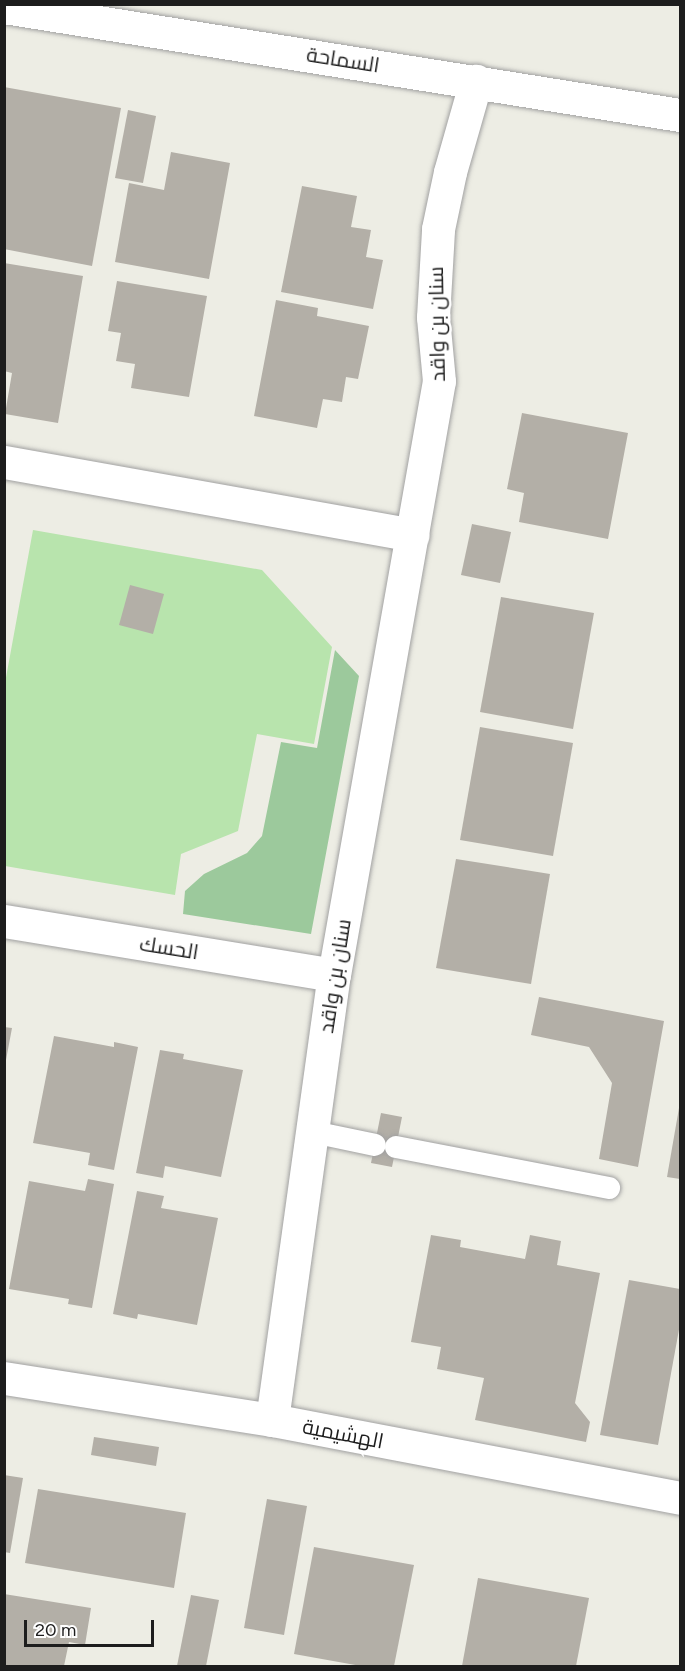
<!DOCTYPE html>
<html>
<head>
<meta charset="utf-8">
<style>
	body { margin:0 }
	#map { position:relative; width:685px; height:1671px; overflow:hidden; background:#edede4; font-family:Figtree,Cairo,sans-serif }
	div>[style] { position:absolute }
	.grass>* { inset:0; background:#b8e4ad }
	.forest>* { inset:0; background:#9cc99c }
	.building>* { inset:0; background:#b3afa7 }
	.roads { filter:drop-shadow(0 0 2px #a1a1a1) drop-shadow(0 0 2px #a1a1a1) }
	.service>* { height:22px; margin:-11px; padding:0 11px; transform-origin:11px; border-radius:11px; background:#fff }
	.minor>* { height:33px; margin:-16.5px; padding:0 16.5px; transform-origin:16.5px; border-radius:16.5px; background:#fff }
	span { translate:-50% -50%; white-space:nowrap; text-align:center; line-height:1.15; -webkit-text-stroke:5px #fff; paint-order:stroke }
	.street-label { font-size:21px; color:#1d1d1d }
	.frame { position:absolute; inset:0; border:6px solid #1d1d1d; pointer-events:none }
	.scale { position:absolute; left:24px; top:1620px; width:130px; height:27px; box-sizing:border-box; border:3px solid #1d1d1d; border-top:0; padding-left:8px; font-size:18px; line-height:21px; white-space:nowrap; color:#1d1d1d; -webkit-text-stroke:4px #fff; paint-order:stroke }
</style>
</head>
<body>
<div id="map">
	<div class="grass">
		<div style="clip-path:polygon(33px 530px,262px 570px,332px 647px,314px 744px,257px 734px,238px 831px,181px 854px,175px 895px,5px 866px,5px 683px)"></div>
	</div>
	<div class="forest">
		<div style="clip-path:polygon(335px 650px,359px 676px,311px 934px,183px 914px,185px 891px,204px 874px,247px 853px,262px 836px,281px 742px,317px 748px)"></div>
	</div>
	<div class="building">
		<div style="clip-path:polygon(4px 87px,121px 108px,92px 266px,4px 249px)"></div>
		<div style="clip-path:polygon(128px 110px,156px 116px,143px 183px,115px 178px)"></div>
		<div style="clip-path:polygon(171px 152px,230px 163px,209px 279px,115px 262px,129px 183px,164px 190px)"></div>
		<div style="clip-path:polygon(302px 186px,357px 196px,351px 227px,371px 230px,366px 257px,383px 260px,373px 309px,281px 292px)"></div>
		<div style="clip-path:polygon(4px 263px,83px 276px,58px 423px,5px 414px,12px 373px,4px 371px)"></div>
		<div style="clip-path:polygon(117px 281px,207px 296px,189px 397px,131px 388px,135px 364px,116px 361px,121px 333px,108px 331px)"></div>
		<div style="clip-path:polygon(276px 300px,318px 308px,317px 316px,369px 326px,358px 379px,346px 377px,342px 402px,323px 399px,317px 428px,254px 416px)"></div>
		<div style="clip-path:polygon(522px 413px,628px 433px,608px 539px,519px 522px,524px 493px,507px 489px)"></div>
		<div style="clip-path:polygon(472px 524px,511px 532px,500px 583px,461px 575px)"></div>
		<div style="clip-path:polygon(130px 585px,164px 594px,153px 634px,119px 625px)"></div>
		<div style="clip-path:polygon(501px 597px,594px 613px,573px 729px,480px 712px)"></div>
		<div style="clip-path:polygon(480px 727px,573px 743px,553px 856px,460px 840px)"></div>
		<div style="clip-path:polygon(456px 859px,550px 874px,531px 984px,436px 968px)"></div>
		<div style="clip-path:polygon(539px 997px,664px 1021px,638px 1167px,599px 1159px,612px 1083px,589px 1047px,531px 1035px)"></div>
		<div style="clip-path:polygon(4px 1027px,12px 1028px,6px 1060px,4px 1060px)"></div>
		<div style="clip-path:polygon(54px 1036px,114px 1047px,114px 1042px,138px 1047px,114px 1170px,88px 1165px,90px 1153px,33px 1143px)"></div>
		<div style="clip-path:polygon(160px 1050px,184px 1054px,183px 1059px,243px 1070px,221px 1177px,165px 1166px,163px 1178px,136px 1173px)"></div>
		<div style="clip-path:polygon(679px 1108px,680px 1108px,680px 1179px,667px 1177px)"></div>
		<div style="clip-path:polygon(381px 1113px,402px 1117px,392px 1167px,371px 1163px)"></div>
		<div style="clip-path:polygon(88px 1179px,114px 1184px,92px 1308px,68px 1304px,69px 1299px,9px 1289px,29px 1181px,85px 1191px)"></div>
		<div style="clip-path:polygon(137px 1191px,164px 1196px,161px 1208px,218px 1218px,197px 1325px,138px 1314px,137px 1319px,113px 1314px)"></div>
		<div style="clip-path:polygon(431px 1235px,461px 1240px,460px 1247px,525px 1259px,530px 1235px,561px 1241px,557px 1265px,600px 1273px,575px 1403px,590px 1422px,586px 1442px,475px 1420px,484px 1378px,437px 1369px,441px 1347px,411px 1342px)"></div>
		<div style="clip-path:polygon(629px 1280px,680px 1289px,680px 1324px,658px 1445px,600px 1435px)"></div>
		<div style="clip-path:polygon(94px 1437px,159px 1447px,156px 1466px,91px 1455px)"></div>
		<div style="clip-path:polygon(4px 1475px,23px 1478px,10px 1553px,4px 1552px)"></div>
		<div style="clip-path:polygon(38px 1489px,186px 1513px,174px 1588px,25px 1563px)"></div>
		<div style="clip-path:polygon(267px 1499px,307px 1506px,284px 1635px,244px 1628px)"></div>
		<div style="clip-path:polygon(314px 1547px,414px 1565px,394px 1666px,361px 1666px,294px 1654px)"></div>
		<div style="clip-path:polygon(478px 1578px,589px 1598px,576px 1666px,462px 1666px)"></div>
		<div style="clip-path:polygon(4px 1594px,91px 1608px,85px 1645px,69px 1642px,64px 1666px,4px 1666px)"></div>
		<div style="clip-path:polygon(191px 1595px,219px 1600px,206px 1666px,177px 1666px)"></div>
	</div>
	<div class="roads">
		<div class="service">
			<div style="left:313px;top:1132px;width:63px;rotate:11.8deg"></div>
			<div style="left:396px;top:1147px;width:217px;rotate:10.9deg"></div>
		</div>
		<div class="minor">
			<div style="left:4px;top:7px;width:685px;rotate:9.08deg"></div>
			<div style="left:4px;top:462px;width:415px;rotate:10.1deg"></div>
			<div style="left:4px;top:921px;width:334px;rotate:9.3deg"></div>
			<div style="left:4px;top:1378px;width:271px;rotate:8.9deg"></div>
			<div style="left:272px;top:1420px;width:415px;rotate:10.8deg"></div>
			<div style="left:272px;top:1420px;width:449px;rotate:-82.1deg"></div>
			<div style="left:334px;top:975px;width:603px;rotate:-79.98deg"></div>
			<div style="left:439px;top:381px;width:64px;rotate:-95.4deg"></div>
			<div style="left:433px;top:317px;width:88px;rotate:-86.7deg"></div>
			<div style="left:438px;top:229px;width:58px;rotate:-78.1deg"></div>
			<div style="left:450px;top:172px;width:95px;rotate:-74.1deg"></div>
		</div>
	</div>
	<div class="street-label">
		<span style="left:343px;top:60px;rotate:9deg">السماحة</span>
		<span style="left:437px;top:324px;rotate:-91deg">سنان بن واقد</span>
		<span style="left:169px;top:948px;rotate:9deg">الحسك</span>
		<span style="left:335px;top:976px;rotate:-81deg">سنان بن واقد</span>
		<span style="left:343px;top:1434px;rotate:11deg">الهشيمية</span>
	</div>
	<div class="frame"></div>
	<div class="scale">20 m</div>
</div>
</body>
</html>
